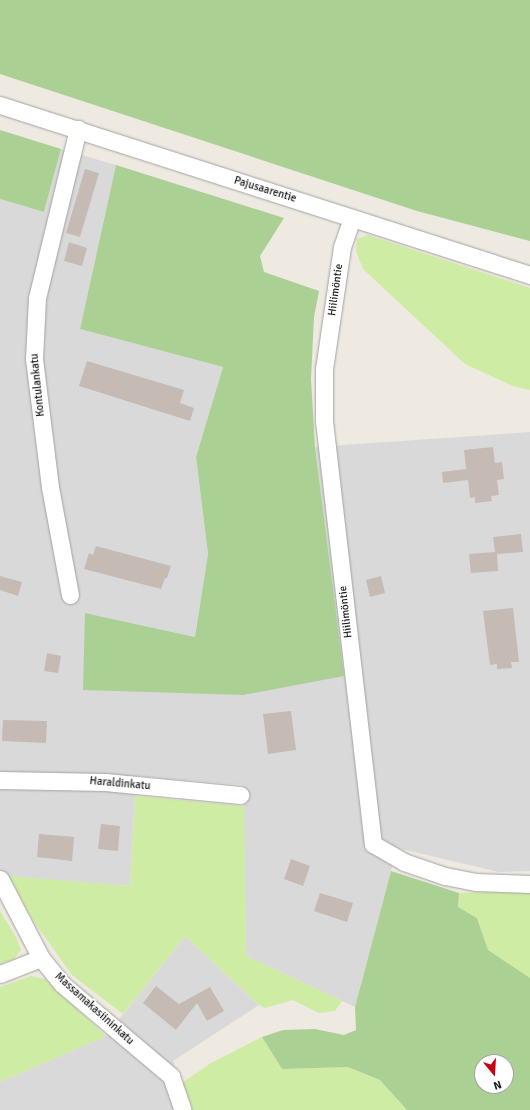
<!DOCTYPE html>
<html>
<head>
<meta charset="utf-8">
<style>
	body { margin:0 }
	#map { position:relative; width:530px; height:1110px; overflow:hidden; background:#eee9e1; font-family:Signika,sans-serif }
	div>[style] { position:absolute }
	.residential>* { inset:0; background:#dad9d9 }
	.grass>* { inset:0; background:#ceeca4 }
	.forest>* { inset:0; background:#abd094 }
	.building>* { inset:0; background:#c6bab4 }
	.roads { filter:drop-shadow(0 0 1px #a3a3a3) drop-shadow(0 0 1px #a3a3a3) }
	.street>* { height:17px; margin:-8.5px; padding:0 8.5px; transform-origin:8.5px; border-radius:8.5px; background:#fff }
	span { translate:-50% -50%; white-space:nowrap; text-align:center; line-height:1.15; -webkit-text-stroke:3.5px #fff; paint-order:stroke }
	.street-label { font-size:11px; color:#1c1c1c }
	.north { position:absolute; left:474px; top:1054px; width:40px; height:40px; box-sizing:border-box; background:#fff; border:1px solid #a4a4a4; border-radius:50%; rotate:162deg; font-size:11px; font-weight:700; line-height:16px; text-align:center; color:#1c1c1c }
	.north::after { content:''; display:block; margin:auto; width:14px; height:18px; background:#c80012; clip-path:polygon(50% 0,100% 100%,50% 72%,0 100%) }
</style>
</head>
<body>
<div id="map">
	<div class="residential">
		<div style="clip-path:polygon(61px 149px,116px 165px,80px 329px,223px 367px,196px 457px,208px 554px,195px 637px,85px 613px,343px 676px,315px 447px,530px 432px,530px 871px,499px 872px,397px 848px,355px 1007px,246px 956px,243px 785px,136px 776px,130px 886px,0 876px,0 199px,44px 212px)"></div>
		<div style="clip-path:polygon(185px 936px,259px 1005px,173px 1061px,192px 1110px,0 1110px,0 1082px,106px 1036px)"></div>
	</div>
	<div class="grass">
		<div style="clip-path:polygon(368px 235px,530px 288px,530px 390px,513px 386px,465px 364px,363px 269px,356px 251px,357px 239px)"></div>
		<div style="clip-path:polygon(135px 796px,244px 806px,246px 956px,342px 1001px,335px 1011px,319px 1013px,293px 1000px,265px 1008px,259px 1005px,185px 936px,123px 1014px,72px 975px,34px 922px,8px 876px,130px 886px)"></div>
		<div style="clip-path:polygon(530px 891px,530px 978px,488px 950px,477px 918px,458px 907px,459px 893px)"></div>
		<div style="clip-path:polygon(0 911px,16px 937px,21px 950px,14px 959px,0 964px)"></div>
		<div style="clip-path:polygon(31px 976px,45px 979px,106px 1036px,0 1082px,0 987px)"></div>
		<div style="clip-path:polygon(262px 1037px,282px 1069px,348px 1067px,380px 1080px,407px 1110px,192px 1110px,182px 1083px,211px 1063px)"></div>
	</div>
	<div class="forest">
		<div style="clip-path:polygon(0 0,530px 0,530px 241px,417px 211px,0 74px)"></div>
		<div style="clip-path:polygon(0 130px,61px 149px,44px 212px,0 199px)"></div>
		<div style="clip-path:polygon(116px 165px,284px 218px,260px 256px,264px 272px,319px 291px,314px 317px,311px 379px,315px 447px,344px 676px,243px 695px,83px 690px,85px 613px,195px 637px,208px 554px,196px 457px,223px 367px,80px 329px)"></div>
		<div style="clip-path:polygon(evenodd,391px 871px,459px 893px,458px 907px,477px 918px,488px 950px,530px 978px,530px 1110px,407px 1110px,380px 1080px,348px 1067px,282px 1069px,262px 1037px,283px 1030px,315px 1029px,344px 1035px,356px 1030px,355px 1007px,391px 871px,482px 1062px,506px 1062px,506px 1086px,482px 1086px,482px 1062px)"></div>
	</div>
	<div class="building">
		<div style="clip-path:polygon(85px 169px,99px 173px,80px 237px,66px 233px)"></div>
		<div style="clip-path:polygon(69px 242px,87px 248px,82px 266px,64px 261px)"></div>
		<div style="clip-path:polygon(87px 361px,184px 390px,180px 403px,194px 408px,190px 421px,79px 386px)"></div>
		<div style="clip-path:polygon(493px 447px,495px 463px,502px 462px,504px 479px,497px 480px,499px 495px,491px 496px,492px 501px,475px 503px,475px 497px,470px 498px,468px 480px,443px 483px,442px 472px,466px 469px,464px 450px)"></div>
		<div style="clip-path:polygon(521px 534px,523px 552px,497px 554px,498px 571px,471px 573px,469px 554px,495px 552px,493px 537px)"></div>
		<div style="clip-path:polygon(96px 546px,171px 566px,167px 578px,165px 578px,161px 589px,84px 569px,89px 553px,93px 555px)"></div>
		<div style="clip-path:polygon(0 576px,22px 582px,18px 596px,0 590px)"></div>
		<div style="clip-path:polygon(381px 576px,385px 593px,370px 597px,366px 580px)"></div>
		<div style="clip-path:polygon(513px 608px,519px 662px,511px 662px,512px 668px,497px 669px,497px 664px,490px 665px,483px 611px)"></div>
		<div style="clip-path:polygon(47px 653px,61px 656px,58px 673px,44px 671px)"></div>
		<div style="clip-path:polygon(291px 711px,296px 750px,268px 754px,263px 714px)"></div>
		<div style="clip-path:polygon(3px 720px,47px 721px,46px 743px,2px 741px)"></div>
		<div style="clip-path:polygon(101px 824px,120px 826px,118px 851px,98px 849px)"></div>
		<div style="clip-path:polygon(39px 834px,74px 837px,72px 861px,37px 857px)"></div>
		<div style="clip-path:polygon(291px 859px,310px 866px,303px 886px,284px 879px)"></div>
		<div style="clip-path:polygon(320px 893px,353px 903px,347px 922px,314px 911px)"></div>
		<div style="clip-path:polygon(156px 986px,179px 1004px,210px 987px,224px 1011px,207px 1021px,197px 1003px,176px 1030px,143px 1003px)"></div>
	</div>
	<div class="roads">
		<div class="street">
			<div style="left:0;top:105px;width:557px;rotate:17.78deg"></div>
			<div style="left:352px;top:218px;width:31px;rotate:109deg"></div>
			<div style="left:342px;top:247px;width:123px;rotate:98.4deg"></div>
			<div style="left:324px;top:369px;width:52px;rotate:90deg"></div>
			<div style="left:324px;top:421px;width:426px;rotate:83.4deg"></div>
			<div style="left:373px;top:844px;width:36px;rotate:30deg"></div>
			<div style="left:404px;top:862px;width:43px;rotate:18.9deg"></div>
			<div style="left:445px;top:876px;width:32px;rotate:11deg"></div>
			<div style="left:476px;top:882px;width:54px;rotate:2.1deg"></div>
			<div style="left:70px;top:595px;width:110px;rotate:-100.5deg"></div>
			<div style="left:50px;top:487px;width:129px;rotate:-97.1deg"></div>
			<div style="left:34px;top:359px;width:61px;rotate:-87.2deg"></div>
			<div style="left:37px;top:298px;width:174px;rotate:-76.4deg"></div>
			<div style="left:0;top:780px;width:105px;rotate:1.1deg"></div>
			<div style="left:105px;top:782px;width:136px;rotate:5.5deg"></div>
			<div style="left:0;top:879px;width:89px;rotate:62.6deg"></div>
			<div style="left:41px;top:958px;width:33px;rotate:51deg"></div>
			<div style="left:62px;top:984px;width:143px;rotate:40.2deg"></div>
			<div style="left:171px;top:1076px;width:36px;rotate:71deg"></div>
			<div style="left:0;top:974px;width:44px;rotate:-21.3deg"></div>
		</div>
	</div>
	<div class="street-label">
		<span style="left:265px;top:190px;rotate:17deg">Pajusaarentie</span>
		<span style="left:336px;top:290px;rotate:-82deg">Hiilimöntie</span>
		<span style="left:38px;top:385px;rotate:-96deg">Kontulankatu</span>
		<span style="left:346px;top:612px;rotate:-96deg">Hiilimöntie</span>
		<span style="left:120px;top:784px;rotate:5deg">Haraldinkatu</span>
		<span style="left:94px;top:1009px;rotate:42deg">Massamakasiininkatu</span>
	</div>
	<div class="north">N</div>
</div>
</body>
</html>
